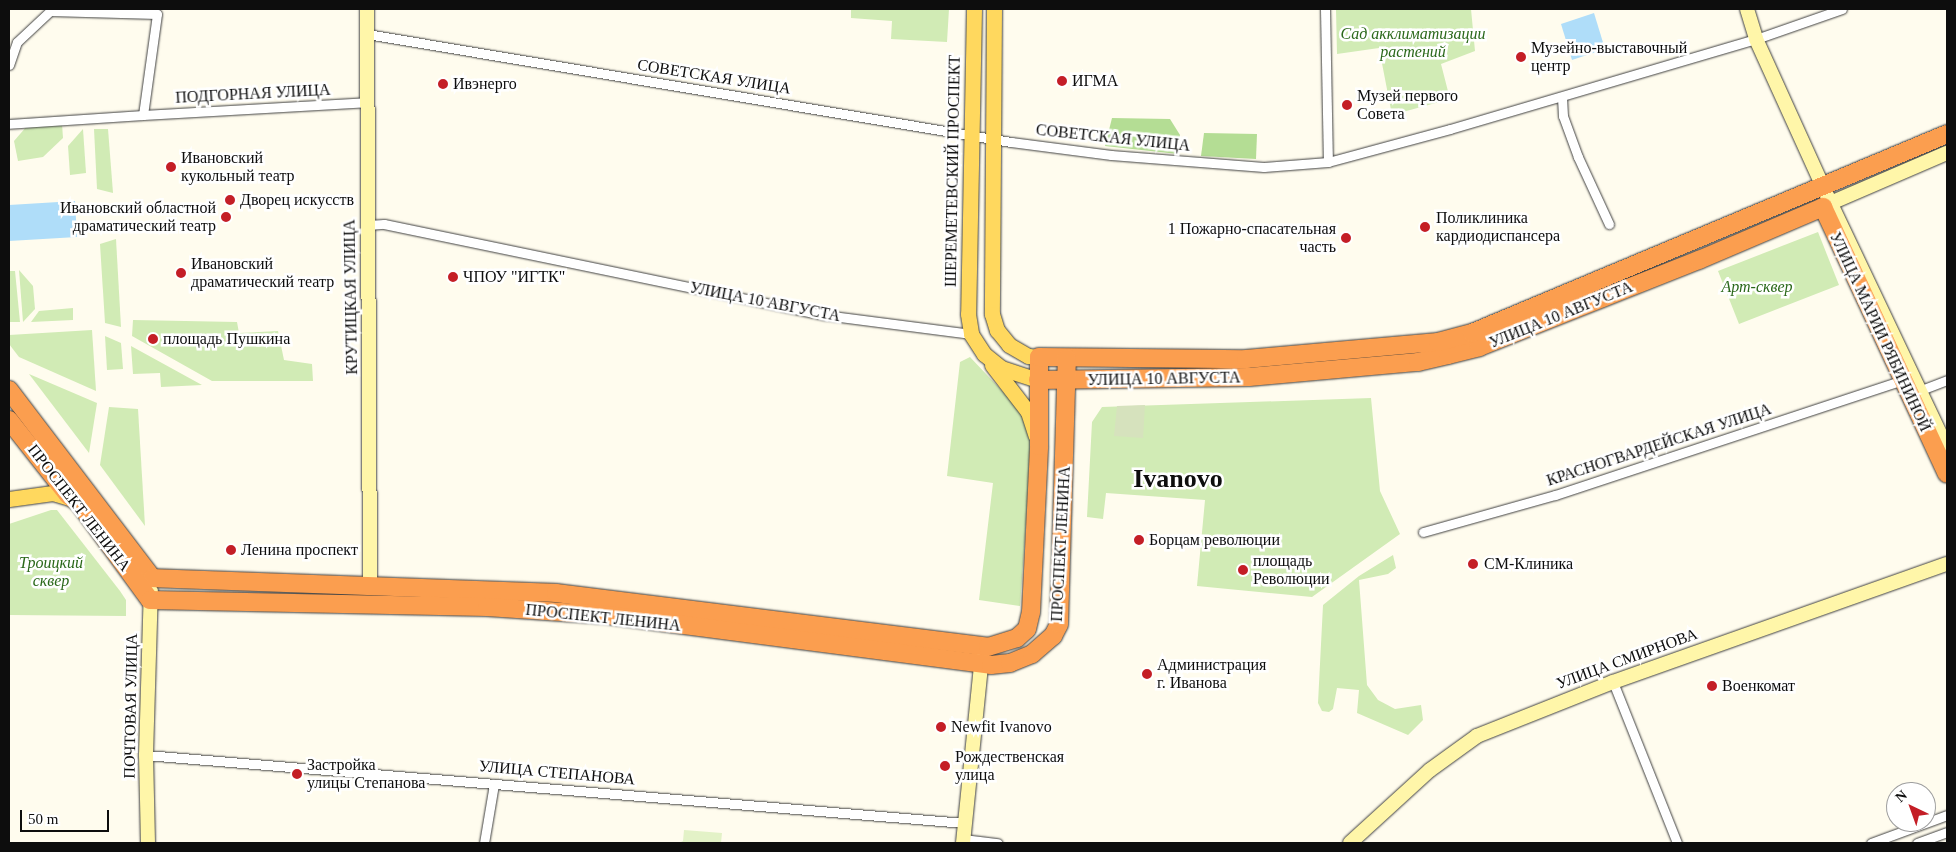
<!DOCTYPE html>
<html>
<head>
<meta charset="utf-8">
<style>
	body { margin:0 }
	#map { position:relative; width:1956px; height:852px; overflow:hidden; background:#fffcee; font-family:Georgia,serif }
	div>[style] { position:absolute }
	.green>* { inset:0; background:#d1ebb5 }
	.forest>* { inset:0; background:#b4dd94 }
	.cemetery>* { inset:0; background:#d6e2bd }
	.pitch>* { inset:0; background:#e3f2c7 }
	.water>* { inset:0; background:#afddf9 }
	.roads { filter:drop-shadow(0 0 1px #404040) drop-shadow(0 0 1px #404040) }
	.street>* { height:9px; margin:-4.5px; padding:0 4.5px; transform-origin:4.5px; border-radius:4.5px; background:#fff }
	.secondary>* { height:14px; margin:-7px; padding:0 7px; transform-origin:7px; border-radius:7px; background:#fff6a9 }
	.primary>* { height:15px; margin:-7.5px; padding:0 7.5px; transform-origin:7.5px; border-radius:7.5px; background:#ffd85e }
	.highway>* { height:18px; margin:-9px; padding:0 9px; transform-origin:9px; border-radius:9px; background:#fb9e4f }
	.dots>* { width:14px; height:14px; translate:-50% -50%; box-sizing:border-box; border:2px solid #fff; border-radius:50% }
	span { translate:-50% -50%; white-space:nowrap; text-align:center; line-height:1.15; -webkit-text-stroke:5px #fff; paint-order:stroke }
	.park-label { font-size:16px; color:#2a681a; font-style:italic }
	.poi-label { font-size:16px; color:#0d0d0d }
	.left { translate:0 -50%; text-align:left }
	.right { translate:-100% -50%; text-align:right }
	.street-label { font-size:16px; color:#0d0d0d }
	.town-label { font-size:26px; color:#0d0d0d; font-weight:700 }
	.frame { position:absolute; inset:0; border:10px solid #0d0d0d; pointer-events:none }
	.north { position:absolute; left:1886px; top:782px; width:50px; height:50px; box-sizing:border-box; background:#fff; border:1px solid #9e9e9e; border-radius:50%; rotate:318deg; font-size:14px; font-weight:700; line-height:20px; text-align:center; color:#0d0d0d }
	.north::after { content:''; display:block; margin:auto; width:18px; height:22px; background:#c41e26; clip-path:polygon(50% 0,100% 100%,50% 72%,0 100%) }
	.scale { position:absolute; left:20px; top:810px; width:89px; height:22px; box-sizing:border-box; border:2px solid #0d0d0d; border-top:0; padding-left:6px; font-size:15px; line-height:18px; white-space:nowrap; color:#0d0d0d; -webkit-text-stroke:4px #fff; paint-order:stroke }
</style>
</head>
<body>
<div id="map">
	<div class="green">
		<div style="clip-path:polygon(851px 9px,949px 9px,947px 42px,891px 39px,892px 21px,851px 18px)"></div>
		<div style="clip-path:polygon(1471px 9px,1475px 51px,1441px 64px,1450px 99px,1392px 115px,1379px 48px,1337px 54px,1336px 10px)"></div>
		<div style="clip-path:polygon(62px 124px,63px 138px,43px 157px,18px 161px,14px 141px,27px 126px)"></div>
		<div style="clip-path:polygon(83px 129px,86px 173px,70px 175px,68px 146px)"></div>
		<div style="clip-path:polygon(94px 129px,108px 129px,113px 193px,97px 189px)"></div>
		<div style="clip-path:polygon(1818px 232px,1839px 285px,1739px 324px,1718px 271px)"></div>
		<div style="clip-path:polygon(116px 239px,121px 327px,105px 323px,100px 244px)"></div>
		<div style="clip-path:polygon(19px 270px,33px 286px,35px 309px,23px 322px)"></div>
		<div style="clip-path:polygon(9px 271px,15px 271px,20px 322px,9px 322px)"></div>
		<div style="clip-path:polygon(73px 308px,73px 320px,31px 322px,39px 311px)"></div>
		<div style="clip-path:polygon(133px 320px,237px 322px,239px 333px,278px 331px,284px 360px,312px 364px,313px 381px,212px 381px,132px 336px)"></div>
		<div style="clip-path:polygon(92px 330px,96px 391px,19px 357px,9px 344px,9px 335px)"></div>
		<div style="clip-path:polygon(105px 336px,121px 343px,123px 369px,107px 370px)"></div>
		<div style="clip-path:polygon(131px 346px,202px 385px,161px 387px,160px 373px,133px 374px)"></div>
		<div style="clip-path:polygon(970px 357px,1024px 414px,1032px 436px,1020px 606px,979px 600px,993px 483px,947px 476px,960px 362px)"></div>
		<div style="clip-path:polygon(29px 374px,97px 403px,89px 453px)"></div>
		<div style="clip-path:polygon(1371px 398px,1380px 491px,1400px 534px,1312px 597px,1197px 586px,1205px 500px,1106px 493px,1103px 519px,1087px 517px,1092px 422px,1102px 407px)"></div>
		<div style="clip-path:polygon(109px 407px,138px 409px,145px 526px,100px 465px)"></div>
		<div style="clip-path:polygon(51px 510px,57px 510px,120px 591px,126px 600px,126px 616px,9px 615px,9px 524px)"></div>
		<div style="clip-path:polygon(1393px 555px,1396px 568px,1388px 574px,1359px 580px,1367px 685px,1378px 700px,1395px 709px,1421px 705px,1423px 720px,1408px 735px,1357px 713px,1359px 690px,1337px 688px,1333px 709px,1329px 712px,1322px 711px,1318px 703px,1323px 605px,1359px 576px)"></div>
	</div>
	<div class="forest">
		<div style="clip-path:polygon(1112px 118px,1170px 119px,1180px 135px,1178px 154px,1105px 146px)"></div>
		<div style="clip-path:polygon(1204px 133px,1257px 134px,1256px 159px,1201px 156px)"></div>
	</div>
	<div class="cemetery">
		<div style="clip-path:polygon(1145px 405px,1143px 438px,1114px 436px,1117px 406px)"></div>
	</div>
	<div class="pitch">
		<div style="clip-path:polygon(684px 830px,722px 833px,721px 843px,679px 843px,683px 841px)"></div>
	</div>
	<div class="water">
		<div style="clip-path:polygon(1594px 13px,1605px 49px,1572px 60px,1561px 24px)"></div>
		<div style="clip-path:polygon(75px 201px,77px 237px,9px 241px,9px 205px)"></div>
	</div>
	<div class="roads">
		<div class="street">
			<div style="left:1325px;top:9px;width:153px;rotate:88.9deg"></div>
			<div style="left:367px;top:34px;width:653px;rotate:9.52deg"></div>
			<div style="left:1011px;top:142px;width:101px;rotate:7.4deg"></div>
			<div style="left:1111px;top:155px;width:153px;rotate:4.5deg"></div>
			<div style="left:1264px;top:167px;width:64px;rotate:-4.5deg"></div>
			<div style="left:1328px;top:162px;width:126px;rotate:-15.1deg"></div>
			<div style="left:1450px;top:129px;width:319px;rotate:-16.4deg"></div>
			<div style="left:1756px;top:39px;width:91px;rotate:-19.2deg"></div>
			<div style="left:9px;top:65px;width:24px;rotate:-71deg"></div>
			<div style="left:17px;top:42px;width:45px;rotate:-43.2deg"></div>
			<div style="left:50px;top:11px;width:107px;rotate:1.6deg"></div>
			<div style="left:157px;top:14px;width:102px;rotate:97.9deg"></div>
			<div style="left:143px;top:115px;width:134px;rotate:176.2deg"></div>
			<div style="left:1562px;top:97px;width:19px;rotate:87deg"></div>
			<div style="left:1563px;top:116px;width:44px;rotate:69.9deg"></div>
			<div style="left:1578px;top:157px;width:74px;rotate:65.2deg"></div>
			<div style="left:143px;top:115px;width:223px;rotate:-3.3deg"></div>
			<div style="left:368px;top:225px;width:16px;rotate:-4deg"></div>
			<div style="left:384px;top:224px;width:450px;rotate:11.7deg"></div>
			<div style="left:825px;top:315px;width:147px;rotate:7.4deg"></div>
			<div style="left:1921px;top:390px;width:28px;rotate:-21deg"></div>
			<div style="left:1423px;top:532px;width:137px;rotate:-15.7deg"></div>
			<div style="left:1555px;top:495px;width:366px;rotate:-18.3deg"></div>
			<div style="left:1613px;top:682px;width:173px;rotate:68.3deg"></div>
			<div style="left:146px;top:755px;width:822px;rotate:4.75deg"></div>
			<div style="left:963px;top:839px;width:35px;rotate:7deg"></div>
			<div style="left:484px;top:843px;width:60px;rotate:-80.4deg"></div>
			<div style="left:1871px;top:843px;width:81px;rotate:-20.2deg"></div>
			<div style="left:1917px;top:843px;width:32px;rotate:-20deg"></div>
		</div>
		<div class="secondary">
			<div style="left:367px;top:9px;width:577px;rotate:89.7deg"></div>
			<div style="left:1747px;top:9px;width:31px;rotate:73deg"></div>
			<div style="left:1756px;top:39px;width:162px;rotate:65.6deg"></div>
			<div style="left:1823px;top:187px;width:289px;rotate:64.6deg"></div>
			<div style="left:1826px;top:205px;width:132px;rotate:-23.3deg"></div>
			<div style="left:148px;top:843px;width:88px;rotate:-91.3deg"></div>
			<div style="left:146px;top:755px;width:164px;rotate:-88.3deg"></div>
			<div style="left:963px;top:843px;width:189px;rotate:-84.2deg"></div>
			<div style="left:1350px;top:843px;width:108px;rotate:-42.4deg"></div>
			<div style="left:1430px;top:770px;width:58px;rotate:-35.9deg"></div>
			<div style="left:1477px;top:736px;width:146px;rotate:-21.7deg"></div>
			<div style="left:1613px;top:682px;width:354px;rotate:-19.5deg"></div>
		</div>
		<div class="primary">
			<div style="left:974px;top:9px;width:305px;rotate:91.1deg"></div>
			<div style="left:968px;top:314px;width:20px;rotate:81deg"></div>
			<div style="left:971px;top:334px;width:24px;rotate:57deg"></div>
			<div style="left:984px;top:354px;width:22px;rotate:39deg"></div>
			<div style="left:1001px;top:368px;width:39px;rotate:18deg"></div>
			<div style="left:994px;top:9px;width:305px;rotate:90.4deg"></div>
			<div style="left:992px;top:314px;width:17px;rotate:73deg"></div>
			<div style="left:997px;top:330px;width:19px;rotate:51deg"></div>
			<div style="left:1009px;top:345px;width:22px;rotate:30deg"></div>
			<div style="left:1028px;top:356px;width:11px;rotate:5deg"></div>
			<div style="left:992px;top:365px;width:59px;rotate:52.5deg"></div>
			<div style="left:1028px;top:412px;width:25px;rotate:72deg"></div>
			<div style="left:9px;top:499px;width:44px;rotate:-7.8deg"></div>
			<div style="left:53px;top:493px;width:21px;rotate:17deg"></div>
		</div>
		<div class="highway">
			<div style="left:1038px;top:380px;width:211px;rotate:-0.8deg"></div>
			<div style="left:1249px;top:377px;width:170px;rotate:-5.1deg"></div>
			<div style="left:1418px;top:362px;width:31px;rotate:-13deg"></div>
			<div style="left:1448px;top:355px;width:32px;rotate:-14deg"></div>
			<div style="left:1479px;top:347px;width:237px;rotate:-21.6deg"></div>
			<div style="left:1699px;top:260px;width:135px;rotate:-23.1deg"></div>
			<div style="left:1823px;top:207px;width:294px;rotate:65.1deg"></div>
			<div style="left:9px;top:390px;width:236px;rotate:52.7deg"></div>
			<div style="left:152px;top:578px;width:404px;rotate:2.1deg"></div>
			<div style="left:556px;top:593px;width:435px;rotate:7.1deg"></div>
			<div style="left:988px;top:647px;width:30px;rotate:-17deg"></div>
			<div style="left:1017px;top:638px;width:13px;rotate:-42deg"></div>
			<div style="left:1027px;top:629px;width:17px;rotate:-77deg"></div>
			<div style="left:1031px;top:612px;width:166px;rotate:-87.2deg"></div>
			<div style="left:1039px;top:446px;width:89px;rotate:-90deg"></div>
			<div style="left:1039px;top:357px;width:207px;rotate:0.6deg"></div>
			<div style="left:1246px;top:359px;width:193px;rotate:-5.1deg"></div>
			<div style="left:1438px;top:342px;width:35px;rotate:-15deg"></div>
			<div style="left:1472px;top:333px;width:515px;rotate:-22.73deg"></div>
			<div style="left:9px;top:420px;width:95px;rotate:51.8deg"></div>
			<div style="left:68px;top:495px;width:14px;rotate:36deg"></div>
			<div style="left:79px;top:503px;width:120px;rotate:53.8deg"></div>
			<div style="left:150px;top:600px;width:337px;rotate:1.2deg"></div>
			<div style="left:487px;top:607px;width:120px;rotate:3.8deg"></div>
			<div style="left:607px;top:615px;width:387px;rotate:7.4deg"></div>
			<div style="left:991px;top:665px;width:19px;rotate:-6deg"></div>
			<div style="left:1010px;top:663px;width:24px;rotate:-22deg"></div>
			<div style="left:1032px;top:654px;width:28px;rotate:-41deg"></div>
			<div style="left:1053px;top:636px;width:13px;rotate:-63deg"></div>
			<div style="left:1059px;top:624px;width:266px;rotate:-88.3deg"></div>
		</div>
	</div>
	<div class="dots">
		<div style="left:1521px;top:57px;background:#c41e26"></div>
		<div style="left:1062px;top:81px;background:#c41e26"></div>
		<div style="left:443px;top:84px;background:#c41e26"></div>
		<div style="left:1347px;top:105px;background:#c41e26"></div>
		<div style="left:171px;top:167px;background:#c41e26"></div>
		<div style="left:230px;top:200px;background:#c41e26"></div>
		<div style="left:226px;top:217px;background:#c41e26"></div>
		<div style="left:1425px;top:227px;background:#c41e26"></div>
		<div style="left:1346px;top:238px;background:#c41e26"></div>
		<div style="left:181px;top:273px;background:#c41e26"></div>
		<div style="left:453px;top:277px;background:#c41e26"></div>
		<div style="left:153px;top:339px;background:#c41e26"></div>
		<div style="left:1139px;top:540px;background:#c41e26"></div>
		<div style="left:231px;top:550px;background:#c41e26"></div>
		<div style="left:1473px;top:564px;background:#c41e26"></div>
		<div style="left:1243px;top:570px;background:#c41e26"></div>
		<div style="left:1147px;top:674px;background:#c41e26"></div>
		<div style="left:1712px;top:686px;background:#c41e26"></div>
		<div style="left:941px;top:727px;background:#c41e26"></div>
		<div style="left:945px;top:766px;background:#c41e26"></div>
		<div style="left:297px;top:774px;background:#c41e26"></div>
	</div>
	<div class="park-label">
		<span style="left:1413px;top:43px">Сад акклиматизации<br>растений</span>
		<span style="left:1757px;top:287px">Арт-сквер</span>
		<span style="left:51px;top:572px">Троицкий<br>сквер</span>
	</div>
	<div class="poi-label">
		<span class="left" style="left:1531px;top:57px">Музейно-выставочный<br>центр</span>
		<span class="left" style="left:1072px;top:81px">ИГМА</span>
		<span class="left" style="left:453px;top:84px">Ивэнерго</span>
		<span class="left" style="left:1357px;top:105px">Музей первого<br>Совета</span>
		<span class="left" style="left:181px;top:167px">Ивановский<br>кукольный театр</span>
		<span class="left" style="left:240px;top:200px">Дворец искусств</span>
		<span class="right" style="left:216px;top:217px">Ивановский областной<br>драматический театр</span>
		<span class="left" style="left:1436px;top:227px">Поликлиника<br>кардиодиспансера</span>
		<span class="right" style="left:1336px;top:238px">1 Пожарно-спасательная<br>часть</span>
		<span class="left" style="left:191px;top:273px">Ивановский<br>драматический театр</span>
		<span class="left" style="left:463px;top:277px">ЧПОУ "ИГТК"</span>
		<span class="left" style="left:163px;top:339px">площадь Пушкина</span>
		<span class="left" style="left:1149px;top:540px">Борцам революции</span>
		<span class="left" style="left:241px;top:550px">Ленина проспект</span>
		<span class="left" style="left:1253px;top:570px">площадь<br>Революции</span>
		<span class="left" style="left:1484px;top:564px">СМ-Клиника</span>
		<span class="left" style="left:1157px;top:674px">Администрация<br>г. Иванова</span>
		<span class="left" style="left:1722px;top:686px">Военкомат</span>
		<span class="left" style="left:951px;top:727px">Newfit Ivanovo</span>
		<span class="left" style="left:955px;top:766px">Рождественская<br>улица</span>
		<span class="left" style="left:307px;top:774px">Застройка<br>улицы Степанова</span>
	</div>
	<div class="street-label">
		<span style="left:714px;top:77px;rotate:9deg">СОВЕТСКАЯ УЛИЦА</span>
		<span style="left:253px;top:94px;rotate:-3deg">ПОДГОРНАЯ УЛИЦА</span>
		<span style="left:1113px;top:138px;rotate:6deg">СОВЕТСКАЯ УЛИЦА</span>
		<span style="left:953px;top:171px;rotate:-89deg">ШЕРЕМЕТЕВСКИЙ ПРОСПЕКТ</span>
		<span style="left:351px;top:297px;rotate:-91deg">КРУТИЦКАЯ УЛИЦА</span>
		<span style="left:765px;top:302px;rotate:11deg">УЛИЦА 10 АВГУСТА</span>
		<span style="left:1561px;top:315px;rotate:-22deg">УЛИЦА 10 АВГУСТА</span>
		<span style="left:1880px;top:332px;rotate:65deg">УЛИЦА МАРИИ РЯБИНИНОЙ</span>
		<span style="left:1164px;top:379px;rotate:-1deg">УЛИЦА 10 АВГУСТА</span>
		<span style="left:1659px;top:445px;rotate:-18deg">КРАСНОГВАРДЕЙСКАЯ УЛИЦА</span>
		<span style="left:79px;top:508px;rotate:52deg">ПРОСПЕКТ ЛЕНИНА</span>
		<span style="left:1061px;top:544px;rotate:-87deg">ПРОСПЕКТ ЛЕНИНА</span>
		<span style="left:603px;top:618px;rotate:6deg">ПРОСПЕКТ ЛЕНИНА</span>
		<span style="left:1627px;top:659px;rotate:-20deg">УЛИЦА СМИРНОВА</span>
		<span style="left:131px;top:706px;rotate:-89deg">ПОЧТОВАЯ УЛИЦА</span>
		<span style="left:557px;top:773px;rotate:5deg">УЛИЦА СТЕПАНОВА</span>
	</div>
	<div class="town-label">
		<span style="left:1178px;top:479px">Ivanovo</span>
	</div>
	<div class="frame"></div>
	<div class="north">N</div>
	<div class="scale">50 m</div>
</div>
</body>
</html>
